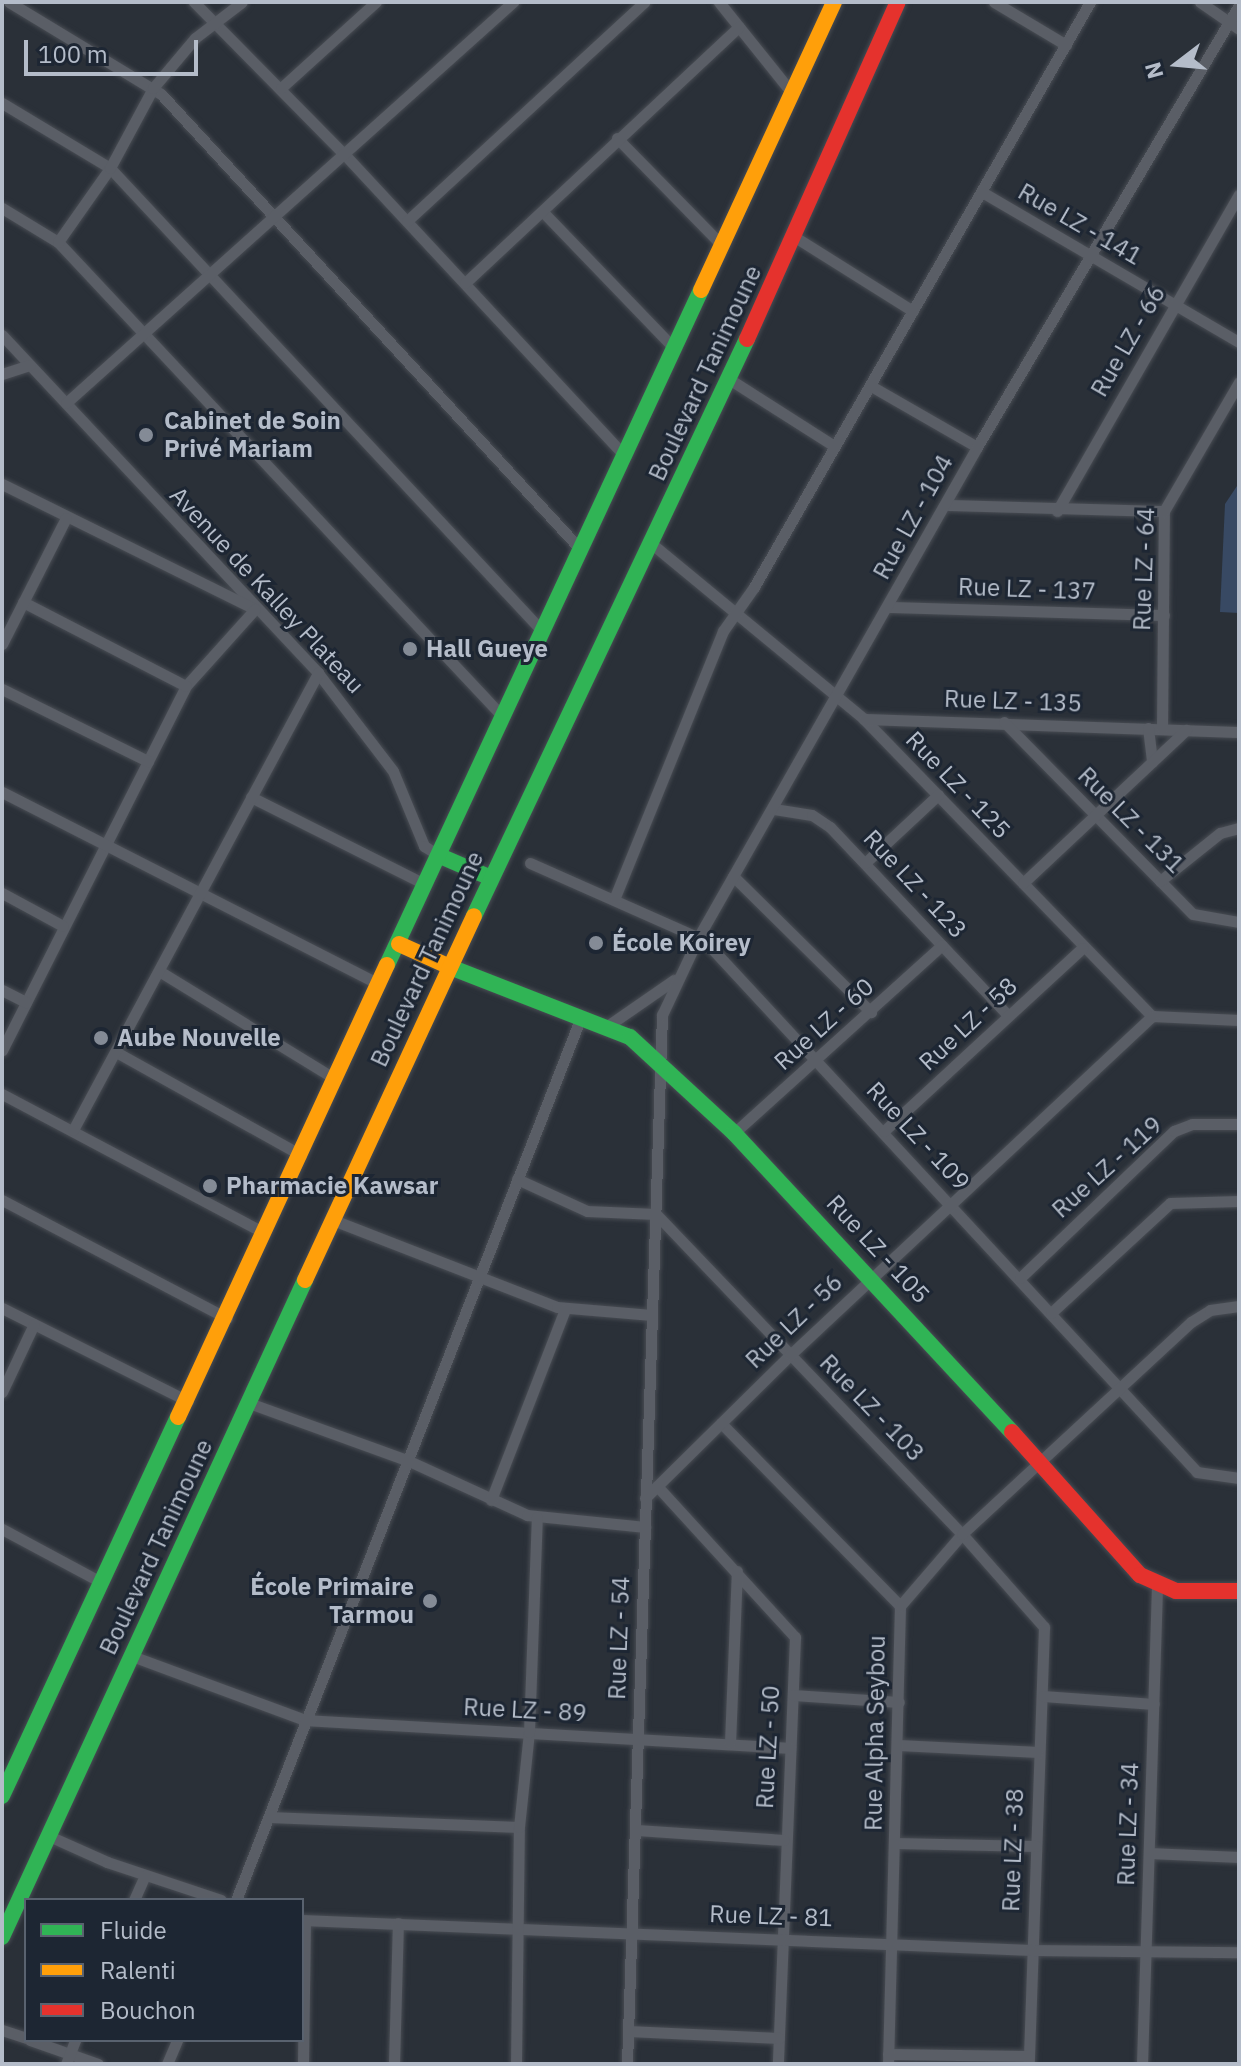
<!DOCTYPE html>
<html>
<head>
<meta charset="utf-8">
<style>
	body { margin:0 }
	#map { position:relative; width:1241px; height:2066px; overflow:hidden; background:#2a3038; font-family:"IBM Plex Sans",sans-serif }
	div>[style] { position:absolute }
	.water>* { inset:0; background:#384963 }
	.roads { filter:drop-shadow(0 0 2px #484c53) drop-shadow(0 0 2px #484c53) }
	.street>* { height:11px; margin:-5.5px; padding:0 5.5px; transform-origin:5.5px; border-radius:5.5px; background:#5a5e66 }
	.fast>* { height:16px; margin:-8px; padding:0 8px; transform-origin:8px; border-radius:8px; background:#30b455 }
	.slow>* { height:16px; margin:-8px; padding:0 8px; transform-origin:8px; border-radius:8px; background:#ff9f0a }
	.jam>* { height:16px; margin:-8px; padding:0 8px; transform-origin:8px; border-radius:8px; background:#e5322d }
	.dots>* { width:22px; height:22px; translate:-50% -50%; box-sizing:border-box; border:4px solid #1d2633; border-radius:50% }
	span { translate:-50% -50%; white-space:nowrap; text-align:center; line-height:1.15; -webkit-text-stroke:6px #1d2633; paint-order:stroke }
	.street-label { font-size:24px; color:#b4bcc9 }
	.poi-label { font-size:24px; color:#b4bcc9; font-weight:700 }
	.left { translate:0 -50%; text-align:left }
	.right { translate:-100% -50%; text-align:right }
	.frame { position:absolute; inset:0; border:4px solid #b4bcc9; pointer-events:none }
	.legend { position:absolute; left:24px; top:1898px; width:280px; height:144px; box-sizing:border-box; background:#1d2633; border:2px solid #59626f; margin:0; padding:10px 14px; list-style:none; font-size:24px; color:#b4bcc9 }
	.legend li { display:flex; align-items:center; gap:16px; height:40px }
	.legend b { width:40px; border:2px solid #59626f }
	.north { position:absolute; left:1137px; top:24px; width:80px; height:80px; -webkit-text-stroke:6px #1d2633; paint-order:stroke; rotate:254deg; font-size:22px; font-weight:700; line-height:32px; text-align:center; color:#b4bcc9 }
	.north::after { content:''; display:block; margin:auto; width:28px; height:36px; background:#b4bcc9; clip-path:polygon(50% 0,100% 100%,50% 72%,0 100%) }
	.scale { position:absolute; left:24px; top:40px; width:174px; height:36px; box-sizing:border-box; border:4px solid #b4bcc9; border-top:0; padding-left:10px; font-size:24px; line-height:28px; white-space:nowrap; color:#b4bcc9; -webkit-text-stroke:6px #1d2633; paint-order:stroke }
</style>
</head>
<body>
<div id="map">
	<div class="water">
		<div style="clip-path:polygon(1239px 483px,1239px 613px,1220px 612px,1225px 504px)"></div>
	</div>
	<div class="roads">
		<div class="street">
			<div style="left:9px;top:2px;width:178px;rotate:31.2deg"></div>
			<div style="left:161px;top:94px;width:620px;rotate:47.35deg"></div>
			<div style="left:194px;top:2px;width:216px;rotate:45.4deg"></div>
			<div style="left:346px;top:156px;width:410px;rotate:47.1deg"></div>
			<div style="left:719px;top:2px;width:115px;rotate:51.3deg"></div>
			<div style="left:994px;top:2px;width:84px;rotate:30.8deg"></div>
			<div style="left:1200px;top:2px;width:47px;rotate:34.7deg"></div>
			<div style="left:281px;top:88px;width:128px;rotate:-42.2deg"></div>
			<div style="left:2px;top:103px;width:126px;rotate:31deg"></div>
			<div style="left:110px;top:168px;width:633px;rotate:46.98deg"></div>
			<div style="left:617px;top:138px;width:146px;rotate:45.6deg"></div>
			<div style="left:982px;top:192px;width:298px;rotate:30.3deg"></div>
			<div style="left:2px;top:208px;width:66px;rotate:31.3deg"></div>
			<div style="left:58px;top:242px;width:651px;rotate:46.87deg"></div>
			<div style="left:543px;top:212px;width:186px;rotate:46.1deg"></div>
			<div style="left:407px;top:221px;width:323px;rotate:-42.7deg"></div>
			<div style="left:795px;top:237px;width:139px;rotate:32.1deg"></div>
			<div style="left:58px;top:242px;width:90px;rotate:-54.9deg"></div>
			<div style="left:110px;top:168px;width:91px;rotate:-61.7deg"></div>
			<div style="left:153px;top:88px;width:65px;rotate:-50deg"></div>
			<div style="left:195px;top:38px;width:59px;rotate:-37.5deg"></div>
			<div style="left:465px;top:283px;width:375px;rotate:-43.1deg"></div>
			<div style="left:2px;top:335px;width:463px;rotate:46.9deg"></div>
			<div style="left:318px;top:673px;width:123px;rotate:52.6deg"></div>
			<div style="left:393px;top:771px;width:81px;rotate:67.5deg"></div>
			<div style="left:424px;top:846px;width:19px;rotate:32deg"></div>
			<div style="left:2px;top:374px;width:29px;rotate:-18deg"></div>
			<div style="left:729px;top:379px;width:125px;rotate:32.5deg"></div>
			<div style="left:871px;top:386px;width:122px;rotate:29.9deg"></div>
			<div style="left:66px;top:403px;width:601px;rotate:-41.9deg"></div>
			<div style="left:2px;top:484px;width:282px;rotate:26.3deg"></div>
			<div style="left:255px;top:609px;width:103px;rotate:131.9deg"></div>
			<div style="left:186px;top:686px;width:408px;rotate:116.8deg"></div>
			<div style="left:946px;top:505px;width:218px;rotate:1.6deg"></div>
			<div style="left:1057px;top:511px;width:365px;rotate:-60.1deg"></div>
			<div style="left:652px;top:544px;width:275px;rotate:39.5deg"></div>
			<div style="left:864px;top:719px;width:414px;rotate:45.9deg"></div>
			<div style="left:1152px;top:1016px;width:87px;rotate:2.6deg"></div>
			<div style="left:23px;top:602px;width:183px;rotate:27.3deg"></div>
			<div style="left:888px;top:607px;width:276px;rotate:1.7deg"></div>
			<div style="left:2px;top:644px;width:141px;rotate:-63.1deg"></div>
			<div style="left:2px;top:689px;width:163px;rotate:26.3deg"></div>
			<div style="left:864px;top:719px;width:375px;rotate:2deg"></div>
			<div style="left:1004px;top:722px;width:269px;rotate:45.5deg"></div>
			<div style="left:1193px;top:914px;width:47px;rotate:9.9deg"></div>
			<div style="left:1148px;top:728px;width:34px;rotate:83deg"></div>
			<div style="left:1162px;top:729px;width:218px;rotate:-89.5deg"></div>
			<div style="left:1164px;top:511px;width:149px;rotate:-59.8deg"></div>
			<div style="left:2px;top:792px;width:424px;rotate:27deg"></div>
			<div style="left:251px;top:797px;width:195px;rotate:26.6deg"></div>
			<div style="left:774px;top:809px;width:38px;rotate:9deg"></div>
			<div style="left:812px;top:815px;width:22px;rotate:34deg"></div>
			<div style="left:830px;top:827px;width:259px;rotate:46.6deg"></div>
			<div style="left:530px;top:863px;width:190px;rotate:23.9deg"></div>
			<div style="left:704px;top:940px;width:725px;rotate:47.18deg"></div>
			<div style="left:1197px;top:1472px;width:42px;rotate:8.1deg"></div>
			<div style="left:865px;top:863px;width:100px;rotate:-43deg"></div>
			<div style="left:733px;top:876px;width:194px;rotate:44.6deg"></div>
			<div style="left:1160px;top:881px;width:77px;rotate:-38.7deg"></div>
			<div style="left:1220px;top:833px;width:20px;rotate:-15deg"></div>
			<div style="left:1023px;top:883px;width:224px;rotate:-43.2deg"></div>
			<div style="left:2px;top:893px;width:69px;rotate:28.4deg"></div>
			<div style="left:615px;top:897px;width:287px;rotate:-67.9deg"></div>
			<div style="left:723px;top:631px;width:54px;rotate:-54.8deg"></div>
			<div style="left:754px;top:587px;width:675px;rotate:-60.13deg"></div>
			<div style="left:159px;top:971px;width:206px;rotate:31.5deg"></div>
			<div style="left:2px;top:990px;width:27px;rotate:27deg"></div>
			<div style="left:606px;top:1027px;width:83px;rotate:-34.7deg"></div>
			<div style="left:116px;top:1052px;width:212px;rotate:29.1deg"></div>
			<div style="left:2px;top:1094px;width:297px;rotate:27.9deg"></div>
			<div style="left:73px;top:1130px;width:519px;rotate:-61.8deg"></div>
			<div style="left:884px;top:1131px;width:270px;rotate:-42.7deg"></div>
			<div style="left:734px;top:1133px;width:280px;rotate:-42.1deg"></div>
			<div style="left:517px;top:1179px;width:77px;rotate:24.6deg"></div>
			<div style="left:587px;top:1211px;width:69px;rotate:2.5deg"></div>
			<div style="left:2px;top:1200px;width:254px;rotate:27.7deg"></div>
			<div style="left:656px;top:1214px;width:443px;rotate:46.3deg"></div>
			<div style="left:962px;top:1534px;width:124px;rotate:48.6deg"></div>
			<div style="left:1044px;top:1627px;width:437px;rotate:92deg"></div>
			<div style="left:333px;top:1220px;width:240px;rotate:21.2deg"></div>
			<div style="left:557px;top:1307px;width:95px;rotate:4.8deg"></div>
			<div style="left:1020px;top:1278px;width:213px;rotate:-43.7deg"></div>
			<div style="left:1174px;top:1131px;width:19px;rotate:-21deg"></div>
			<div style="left:1192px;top:1124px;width:47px"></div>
			<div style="left:2px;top:1308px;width:208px;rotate:26.6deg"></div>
			<div style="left:1051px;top:1313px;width:162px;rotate:-42.7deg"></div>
			<div style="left:1170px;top:1203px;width:69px;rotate:-1.7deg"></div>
			<div style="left:2px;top:1392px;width:75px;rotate:-64.8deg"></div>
			<div style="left:249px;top:1403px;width:170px;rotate:19.9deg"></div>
			<div style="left:409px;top:1461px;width:130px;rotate:24.6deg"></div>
			<div style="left:527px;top:1515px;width:119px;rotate:5.8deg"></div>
			<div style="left:721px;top:1423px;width:256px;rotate:45.6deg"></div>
			<div style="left:657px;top:1486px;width:205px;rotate:47.6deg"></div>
			<div style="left:795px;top:1637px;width:427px;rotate:92.3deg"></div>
			<div style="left:645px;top:1498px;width:204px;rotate:-44.6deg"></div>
			<div style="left:790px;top:1355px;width:496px;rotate:-43.1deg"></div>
			<div style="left:491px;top:1500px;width:205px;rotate:-68.8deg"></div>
			<div style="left:2px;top:1529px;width:112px;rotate:28.2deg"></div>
			<div style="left:132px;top:1656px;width:184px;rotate:20.3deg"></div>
			<div style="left:305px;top:1720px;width:486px;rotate:3.3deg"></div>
			<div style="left:793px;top:1695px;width:106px;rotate:3.8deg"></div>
			<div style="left:1043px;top:1696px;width:111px;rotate:4.1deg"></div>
			<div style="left:730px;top:1743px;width:172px;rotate:-87.7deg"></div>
			<div style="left:899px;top:1745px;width:139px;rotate:2.9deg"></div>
			<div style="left:269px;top:1817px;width:250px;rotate:2.3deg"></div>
			<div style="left:637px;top:1830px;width:147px;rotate:3.9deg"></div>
			<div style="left:49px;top:1836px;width:64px;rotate:24.1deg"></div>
			<div style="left:107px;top:1862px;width:120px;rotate:18.4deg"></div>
			<div style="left:895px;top:1843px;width:141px;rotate:1.2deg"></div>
			<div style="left:1149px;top:1853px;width:90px;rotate:2.5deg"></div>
			<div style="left:134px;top:1900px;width:27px;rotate:-66deg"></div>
			<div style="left:236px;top:1900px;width:948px;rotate:-68.66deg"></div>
			<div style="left:302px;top:1920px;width:730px;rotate:2.36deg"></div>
			<div style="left:1031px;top:1950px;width:208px;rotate:0.6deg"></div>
			<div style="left:2px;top:2030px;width:25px;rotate:18deg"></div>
			<div style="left:628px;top:2031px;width:151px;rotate:2.7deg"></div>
			<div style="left:30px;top:2040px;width:72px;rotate:19.4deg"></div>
			<div style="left:888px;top:2054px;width:141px;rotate:0.8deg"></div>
			<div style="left:66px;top:2064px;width:26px;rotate:-69deg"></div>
			<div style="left:167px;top:2064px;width:26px;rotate:-67deg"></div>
			<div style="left:303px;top:2064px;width:143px;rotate:-89.2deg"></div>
			<div style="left:394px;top:2064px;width:141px;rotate:-88.4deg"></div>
			<div style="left:516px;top:2064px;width:237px;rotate:-89.3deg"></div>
			<div style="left:519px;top:1827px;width:96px;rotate:-84deg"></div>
			<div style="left:529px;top:1732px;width:215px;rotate:-87.9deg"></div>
			<div style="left:627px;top:2064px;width:1050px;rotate:-88.09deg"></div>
			<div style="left:662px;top:1015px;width:87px;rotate:-64.9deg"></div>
			<div style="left:699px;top:936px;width:562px;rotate:-60.38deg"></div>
			<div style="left:977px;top:447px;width:514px;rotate:-59.34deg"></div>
			<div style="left:888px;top:2064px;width:458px;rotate:-88.5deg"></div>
			<div style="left:900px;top:1606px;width:95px;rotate:-49.3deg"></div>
			<div style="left:962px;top:1534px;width:312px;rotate:-42.8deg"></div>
			<div style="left:1191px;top:1322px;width:22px;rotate:-32deg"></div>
			<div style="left:1210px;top:1310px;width:29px;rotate:-8deg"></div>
			<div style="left:1142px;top:2064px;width:478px;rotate:-88.2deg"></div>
		</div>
		<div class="fast">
			<div style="left:440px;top:856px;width:56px;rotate:23.3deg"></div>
			<div style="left:474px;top:916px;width:638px;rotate:-64.68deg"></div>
			<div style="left:387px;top:965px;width:744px;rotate:-65.05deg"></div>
			<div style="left:450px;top:967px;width:193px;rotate:21.3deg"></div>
			<div style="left:630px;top:1037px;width:142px;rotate:42.7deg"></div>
			<div style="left:734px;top:1133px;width:408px;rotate:47.1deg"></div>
			<div style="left:2px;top:1796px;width:418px;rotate:-65.1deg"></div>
			<div style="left:2px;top:1937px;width:724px;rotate:-65.24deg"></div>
		</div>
		<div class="slow">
			<div style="left:701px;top:290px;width:317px;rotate:-65.2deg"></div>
			<div style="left:399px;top:944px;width:56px;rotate:24.3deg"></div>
			<div style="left:305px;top:1280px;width:401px;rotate:-65.1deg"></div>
			<div style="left:178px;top:1417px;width:498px;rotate:-65.2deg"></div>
		</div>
		<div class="jam">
			<div style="left:747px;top:339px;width:369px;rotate:-65.9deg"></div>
			<div style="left:1012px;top:1432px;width:192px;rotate:48.2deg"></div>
			<div style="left:1140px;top:1575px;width:39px;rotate:24deg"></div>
			<div style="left:1176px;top:1591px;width:63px"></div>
		</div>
	</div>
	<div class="dots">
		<div style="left:146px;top:435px;background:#848b96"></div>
		<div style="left:410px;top:649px;background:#848b96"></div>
		<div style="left:596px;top:943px;background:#848b96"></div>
		<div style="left:101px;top:1038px;background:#848b96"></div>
		<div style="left:210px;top:1186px;background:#848b96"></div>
		<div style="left:430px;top:1601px;background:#848b96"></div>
	</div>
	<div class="street-label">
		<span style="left:1080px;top:224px;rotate:30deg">Rue LZ - 141</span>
		<span style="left:1128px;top:341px;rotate:-60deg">Rue LZ - 66</span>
		<span style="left:705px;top:373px;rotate:-65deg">Boulevard Tanimoune</span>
		<span style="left:913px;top:517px;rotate:-61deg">Rue LZ - 104</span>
		<span style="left:1144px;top:569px;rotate:-88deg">Rue LZ - 64</span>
		<span style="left:1027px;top:589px;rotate:2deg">Rue LZ - 137</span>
		<span style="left:267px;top:590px;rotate:47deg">Avenue de Kalley Plateau</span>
		<span style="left:1013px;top:701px;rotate:2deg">Rue LZ - 135</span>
		<span style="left:958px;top:785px;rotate:46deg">Rue LZ - 125</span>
		<span style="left:1131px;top:820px;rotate:45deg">Rue LZ - 131</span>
		<span style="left:915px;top:884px;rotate:47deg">Rue LZ - 123</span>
		<span style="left:427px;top:959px;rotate:-65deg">Boulevard Tanimoune</span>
		<span style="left:824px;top:1024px;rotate:-42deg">Rue LZ - 60</span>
		<span style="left:968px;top:1024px;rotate:-43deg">Rue LZ - 58</span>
		<span style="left:918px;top:1136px;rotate:47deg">Rue LZ - 109</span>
		<span style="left:1107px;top:1167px;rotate:-42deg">Rue LZ - 119</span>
		<span style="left:878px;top:1249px;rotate:47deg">Rue LZ - 105</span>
		<span style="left:794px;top:1321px;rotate:-44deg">Rue LZ - 56</span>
		<span style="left:872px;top:1408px;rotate:46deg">Rue LZ - 103</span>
		<span style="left:156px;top:1547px;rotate:-65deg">Boulevard Tanimoune</span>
		<span style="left:619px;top:1638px;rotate:-88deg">Rue LZ - 54</span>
		<span style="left:525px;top:1710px;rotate:3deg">Rue LZ - 89</span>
		<span style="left:875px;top:1733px;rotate:-89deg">Rue Alpha Seybou</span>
		<span style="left:768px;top:1747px;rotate:-87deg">Rue LZ - 50</span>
		<span style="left:1128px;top:1824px;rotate:-88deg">Rue LZ - 34</span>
		<span style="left:1013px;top:1850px;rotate:-88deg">Rue LZ - 38</span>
		<span style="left:771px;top:1916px;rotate:2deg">Rue LZ - 81</span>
	</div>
	<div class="poi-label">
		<span class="left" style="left:164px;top:435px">Cabinet de Soin<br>Privé Mariam</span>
		<span class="left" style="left:426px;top:649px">Hall Gueye</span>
		<span class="left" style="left:612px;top:943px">École Koirey</span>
		<span class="left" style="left:117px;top:1038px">Aube Nouvelle</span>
		<span class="left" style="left:226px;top:1186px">Pharmacie Kawsar</span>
		<span class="right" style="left:414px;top:1601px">École Primaire<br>Tarmou</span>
	</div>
	<div class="frame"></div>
	<ul class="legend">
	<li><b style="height:10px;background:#30b455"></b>Fluide</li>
	<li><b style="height:10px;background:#ff9f0a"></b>Ralenti</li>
	<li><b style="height:10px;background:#e5322d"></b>Bouchon</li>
	</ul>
	<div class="north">N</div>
	<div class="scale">100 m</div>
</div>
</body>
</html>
